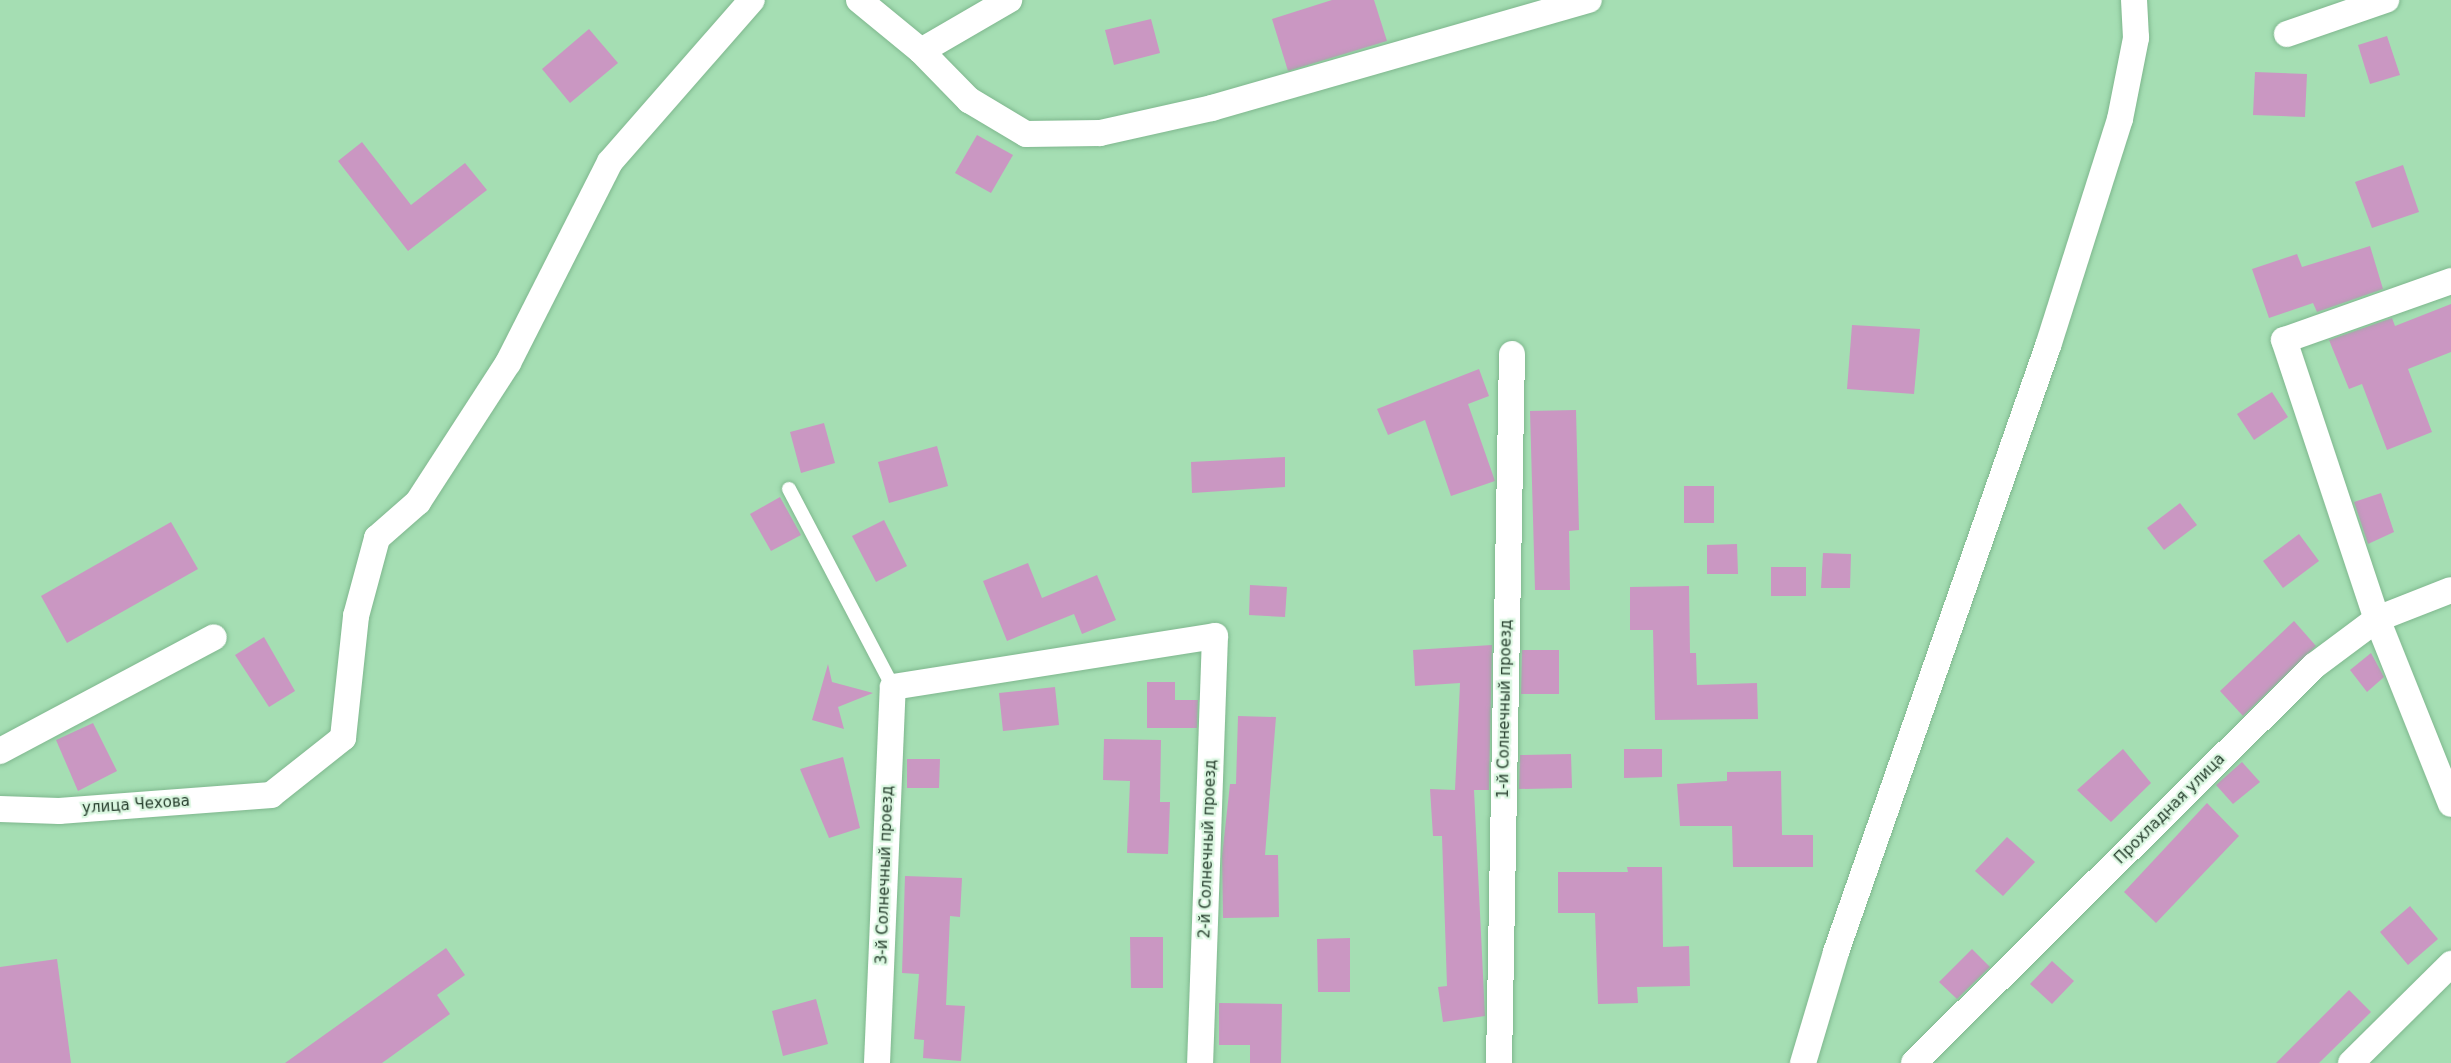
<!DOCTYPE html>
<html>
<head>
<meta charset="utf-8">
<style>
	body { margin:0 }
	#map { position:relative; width:2451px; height:1063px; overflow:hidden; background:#a5deb3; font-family:"DejaVu Sans",sans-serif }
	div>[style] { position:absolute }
	.building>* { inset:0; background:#ca97c2 }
	.roads { filter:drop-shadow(0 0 2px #7fb78e) drop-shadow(0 0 2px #7fb78e) }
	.service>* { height:14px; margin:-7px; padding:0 7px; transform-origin:7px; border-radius:7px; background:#fff }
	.minor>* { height:26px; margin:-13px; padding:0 13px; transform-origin:13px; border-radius:13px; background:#fff }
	span { translate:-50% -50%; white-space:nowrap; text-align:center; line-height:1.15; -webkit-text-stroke:4.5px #dbf7e1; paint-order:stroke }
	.street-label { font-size:15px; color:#263e2d }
</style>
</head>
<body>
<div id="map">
	<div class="building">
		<div style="clip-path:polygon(1332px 0,1374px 0,1387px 41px,1288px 71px,1272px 19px)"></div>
		<div style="clip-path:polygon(1151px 19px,1160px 53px,1114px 65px,1105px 30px)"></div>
		<div style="clip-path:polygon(589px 29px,618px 63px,570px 103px,542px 69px)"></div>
		<div style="clip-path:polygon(2387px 36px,2400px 75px,2370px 84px,2358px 45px)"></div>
		<div style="clip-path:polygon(2255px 72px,2307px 74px,2305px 117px,2253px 115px)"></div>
		<div style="clip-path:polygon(977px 135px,1013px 155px,991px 193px,955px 173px)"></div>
		<div style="clip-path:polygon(362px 142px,411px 205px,465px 163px,487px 190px,408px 251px,338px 161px)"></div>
		<div style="clip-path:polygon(2403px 165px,2419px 212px,2372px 228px,2355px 182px)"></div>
		<div style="clip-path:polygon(2370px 246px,2383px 289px,2317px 312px,2313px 303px,2269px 318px,2252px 269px,2297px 254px,2302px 267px)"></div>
		<div style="clip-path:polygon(2451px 304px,2451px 352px,2408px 369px,2432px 432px,2387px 450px,2362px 384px,2349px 389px,2329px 340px,2392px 318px,2395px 326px)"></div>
		<div style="clip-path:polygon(1852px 325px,1920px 329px,1914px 394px,1847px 389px)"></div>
		<div style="clip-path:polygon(1479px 369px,1489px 396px,1468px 404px,1495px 481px,1451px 496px,1425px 420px,1388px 435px,1377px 409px)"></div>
		<div style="clip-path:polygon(2272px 392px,2288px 417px,2254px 440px,2237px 414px)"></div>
		<div style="clip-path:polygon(1576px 410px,1579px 530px,1569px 531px,1570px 590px,1535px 590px,1530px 411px)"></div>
		<div style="clip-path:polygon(824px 423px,835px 463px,801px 473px,790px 432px)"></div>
		<div style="clip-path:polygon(937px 446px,948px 486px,889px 503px,878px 462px)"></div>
		<div style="clip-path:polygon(1285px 457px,1285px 487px,1192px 493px,1191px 462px)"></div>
		<div style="clip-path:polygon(1684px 486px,1714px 486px,1714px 523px,1684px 523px)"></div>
		<div style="clip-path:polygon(2381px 493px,2394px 532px,2368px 544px,2354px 502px)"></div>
		<div style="clip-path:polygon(780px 497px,801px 535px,771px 551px,750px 514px)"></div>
		<div style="clip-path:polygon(2180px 503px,2197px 525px,2164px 550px,2147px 528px)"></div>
		<div style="clip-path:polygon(884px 520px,907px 566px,876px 582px,852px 536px)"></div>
		<div style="clip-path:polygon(171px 522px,198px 569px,67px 643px,41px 596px)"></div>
		<div style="clip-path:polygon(2299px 534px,2319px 561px,2283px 588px,2263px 561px)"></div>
		<div style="clip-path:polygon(1737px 544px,1738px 574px,1707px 574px,1707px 545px)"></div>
		<div style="clip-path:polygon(1823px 553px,1851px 554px,1850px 588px,1821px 588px)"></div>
		<div style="clip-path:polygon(1028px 563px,1042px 598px,1097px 575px,1116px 620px,1082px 634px,1074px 614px,1007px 641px,983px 581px)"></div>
		<div style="clip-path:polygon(1771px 567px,1806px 567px,1806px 596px,1771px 596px)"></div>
		<div style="clip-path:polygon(1250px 585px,1287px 587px,1285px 617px,1249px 615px)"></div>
		<div style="clip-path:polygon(1689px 586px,1690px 653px,1696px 653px,1697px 685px,1757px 683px,1758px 719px,1655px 720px,1653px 630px,1630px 630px,1630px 587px)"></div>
		<div style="clip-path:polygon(2294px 621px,2316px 646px,2243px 716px,2220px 691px)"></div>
		<div style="clip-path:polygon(264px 637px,295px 691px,269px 707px,235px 655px)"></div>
		<div style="clip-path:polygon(1492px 645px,1489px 790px,1474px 790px,1485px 1016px,1443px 1022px,1438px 987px,1447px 986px,1442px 836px,1433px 836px,1430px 789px,1455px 790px,1460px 683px,1415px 686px,1413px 650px)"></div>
		<div style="clip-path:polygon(1522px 650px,1559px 650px,1559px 694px,1521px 694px)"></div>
		<div style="clip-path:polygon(2371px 653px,2384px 677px,2367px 692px,2350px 670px)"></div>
		<div style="clip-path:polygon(828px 664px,832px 682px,873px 693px,838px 707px,844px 729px,812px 720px)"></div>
		<div style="clip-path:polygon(1147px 682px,1175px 682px,1175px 700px,1198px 700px,1197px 728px,1147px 728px)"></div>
		<div style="clip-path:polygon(1055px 687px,1059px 725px,1003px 731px,999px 693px)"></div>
		<div style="clip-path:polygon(1238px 716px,1276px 717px,1265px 855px,1278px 855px,1279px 917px,1223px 918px,1222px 856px,1230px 784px,1236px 784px)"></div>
		<div style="clip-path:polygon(93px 723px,117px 771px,78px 791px,56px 740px)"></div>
		<div style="clip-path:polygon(1104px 739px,1161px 740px,1160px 802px,1170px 802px,1168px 854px,1127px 853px,1130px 781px,1103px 780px)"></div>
		<div style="clip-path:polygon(1624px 749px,1662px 749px,1662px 777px,1624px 778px)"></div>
		<div style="clip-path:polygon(2123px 749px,2151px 783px,2111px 822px,2077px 790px)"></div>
		<div style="clip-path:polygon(1571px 754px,1572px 788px,1519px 789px,1520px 755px)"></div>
		<div style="clip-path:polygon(843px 757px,860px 828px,829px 838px,800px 769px)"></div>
		<div style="clip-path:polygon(907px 759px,940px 759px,939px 788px,907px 788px)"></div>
		<div style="clip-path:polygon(2242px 762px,2260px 782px,2233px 804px,2216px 785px)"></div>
		<div style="clip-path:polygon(1781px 771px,1782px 835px,1813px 835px,1813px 867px,1733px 867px,1732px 826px,1680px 826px,1677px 784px,1727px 781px,1727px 772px)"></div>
		<div style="clip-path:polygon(2207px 803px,2239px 836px,2156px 923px,2124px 892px)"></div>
		<div style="clip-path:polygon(2007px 837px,2035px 862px,2003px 896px,1975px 871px)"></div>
		<div style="clip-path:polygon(1627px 867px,1662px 867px,1663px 947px,1689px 946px,1690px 986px,1637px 987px,1638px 1003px,1598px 1004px,1595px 913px,1558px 913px,1558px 872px,1628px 872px)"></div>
		<div style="clip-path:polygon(905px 876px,962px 878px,960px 917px,950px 916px,946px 1005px,965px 1006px,961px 1061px,923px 1058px,924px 1040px,914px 1039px,919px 974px,902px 973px)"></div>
		<div style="clip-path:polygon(2410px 906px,2438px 939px,2408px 965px,2380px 932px)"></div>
		<div style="clip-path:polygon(1130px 937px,1163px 937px,1163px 988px,1131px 988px)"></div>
		<div style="clip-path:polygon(1350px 938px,1350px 992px,1318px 992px,1317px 939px)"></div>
		<div style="clip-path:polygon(446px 948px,465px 975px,437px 995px,450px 1014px,382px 1063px,285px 1063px)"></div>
		<div style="clip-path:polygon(1972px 949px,1990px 967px,1957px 999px,1939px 982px)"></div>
		<div style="clip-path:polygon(57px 959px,71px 1063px,0 1063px,0 967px)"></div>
		<div style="clip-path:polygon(2052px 961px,2074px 981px,2052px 1004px,2030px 984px)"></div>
		<div style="clip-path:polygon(2349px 990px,2371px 1012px,2319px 1063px,2276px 1063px)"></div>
		<div style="clip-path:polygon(816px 999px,828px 1044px,783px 1056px,772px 1011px)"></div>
		<div style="clip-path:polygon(1219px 1003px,1282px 1004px,1281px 1063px,1250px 1063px,1250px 1045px,1219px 1045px)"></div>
	</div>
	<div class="roads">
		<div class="service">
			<div style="left:789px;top:489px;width:224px;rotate:62.3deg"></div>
		</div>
		<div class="minor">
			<div style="left:859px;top:0;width:80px;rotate:39.4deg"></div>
			<div style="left:921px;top:51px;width:102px;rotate:-30.1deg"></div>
			<div style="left:2287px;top:34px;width:105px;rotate:-19deg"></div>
			<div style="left:921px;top:51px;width:69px;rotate:45.6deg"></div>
			<div style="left:969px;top:100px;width:66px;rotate:30.8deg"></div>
			<div style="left:1026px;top:134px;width:74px;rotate:-0.8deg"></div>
			<div style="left:1100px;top:133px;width:115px;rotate:-12.6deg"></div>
			<div style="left:1212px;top:108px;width:392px;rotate:-16deg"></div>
			<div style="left:2451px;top:281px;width:177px;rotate:160.5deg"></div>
			<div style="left:2284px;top:340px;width:294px;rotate:71.6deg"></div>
			<div style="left:2377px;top:619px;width:199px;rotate:68.2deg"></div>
			<div style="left:0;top:751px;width:242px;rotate:-28deg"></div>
			<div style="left:0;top:809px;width:59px;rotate:1.9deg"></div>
			<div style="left:59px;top:811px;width:213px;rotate:-4.3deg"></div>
			<div style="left:271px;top:795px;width:92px;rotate:-38.4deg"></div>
			<div style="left:343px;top:738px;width:123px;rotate:-83.9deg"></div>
			<div style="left:356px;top:616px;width:81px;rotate:-74.9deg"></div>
			<div style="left:377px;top:538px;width:55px;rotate:-41.3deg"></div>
			<div style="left:418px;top:502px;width:166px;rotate:-57.1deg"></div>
			<div style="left:508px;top:363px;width:225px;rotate:-63.1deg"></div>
			<div style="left:610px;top:162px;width:215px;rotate:-48.8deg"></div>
			<div style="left:877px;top:1063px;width:376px;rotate:-87.6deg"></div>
			<div style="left:893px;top:687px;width:326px;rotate:-9deg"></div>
			<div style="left:1215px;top:636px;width:427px;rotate:92deg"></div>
			<div style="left:1499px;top:1063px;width:709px;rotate:-88.95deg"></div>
			<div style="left:1803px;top:1063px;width:116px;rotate:-73.4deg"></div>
			<div style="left:1836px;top:952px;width:642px;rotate:-70.72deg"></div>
			<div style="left:2048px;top:346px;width:238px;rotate:-72.4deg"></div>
			<div style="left:2120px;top:119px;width:83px;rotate:-78.8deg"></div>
			<div style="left:2136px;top:38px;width:38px;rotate:-93deg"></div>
			<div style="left:1914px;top:1063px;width:564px;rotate:-44.78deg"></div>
			<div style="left:2314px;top:666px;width:79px;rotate:-36.7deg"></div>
			<div style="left:2377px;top:619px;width:79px;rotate:-21.4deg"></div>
			<div style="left:2351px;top:1063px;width:141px;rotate:-44.7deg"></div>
		</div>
	</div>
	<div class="street-label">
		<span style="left:1505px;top:709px;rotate:-89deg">1-й Солнечный проезд</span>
		<span style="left:136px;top:805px;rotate:-4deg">улица Чехова</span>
		<span style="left:2170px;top:809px;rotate:-45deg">Прохладная улица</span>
		<span style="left:1208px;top:849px;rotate:-88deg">2-й Солнечный проезд</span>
		<span style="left:885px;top:875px;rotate:-88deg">3-й Солнечный проезд</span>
	</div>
</div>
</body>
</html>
